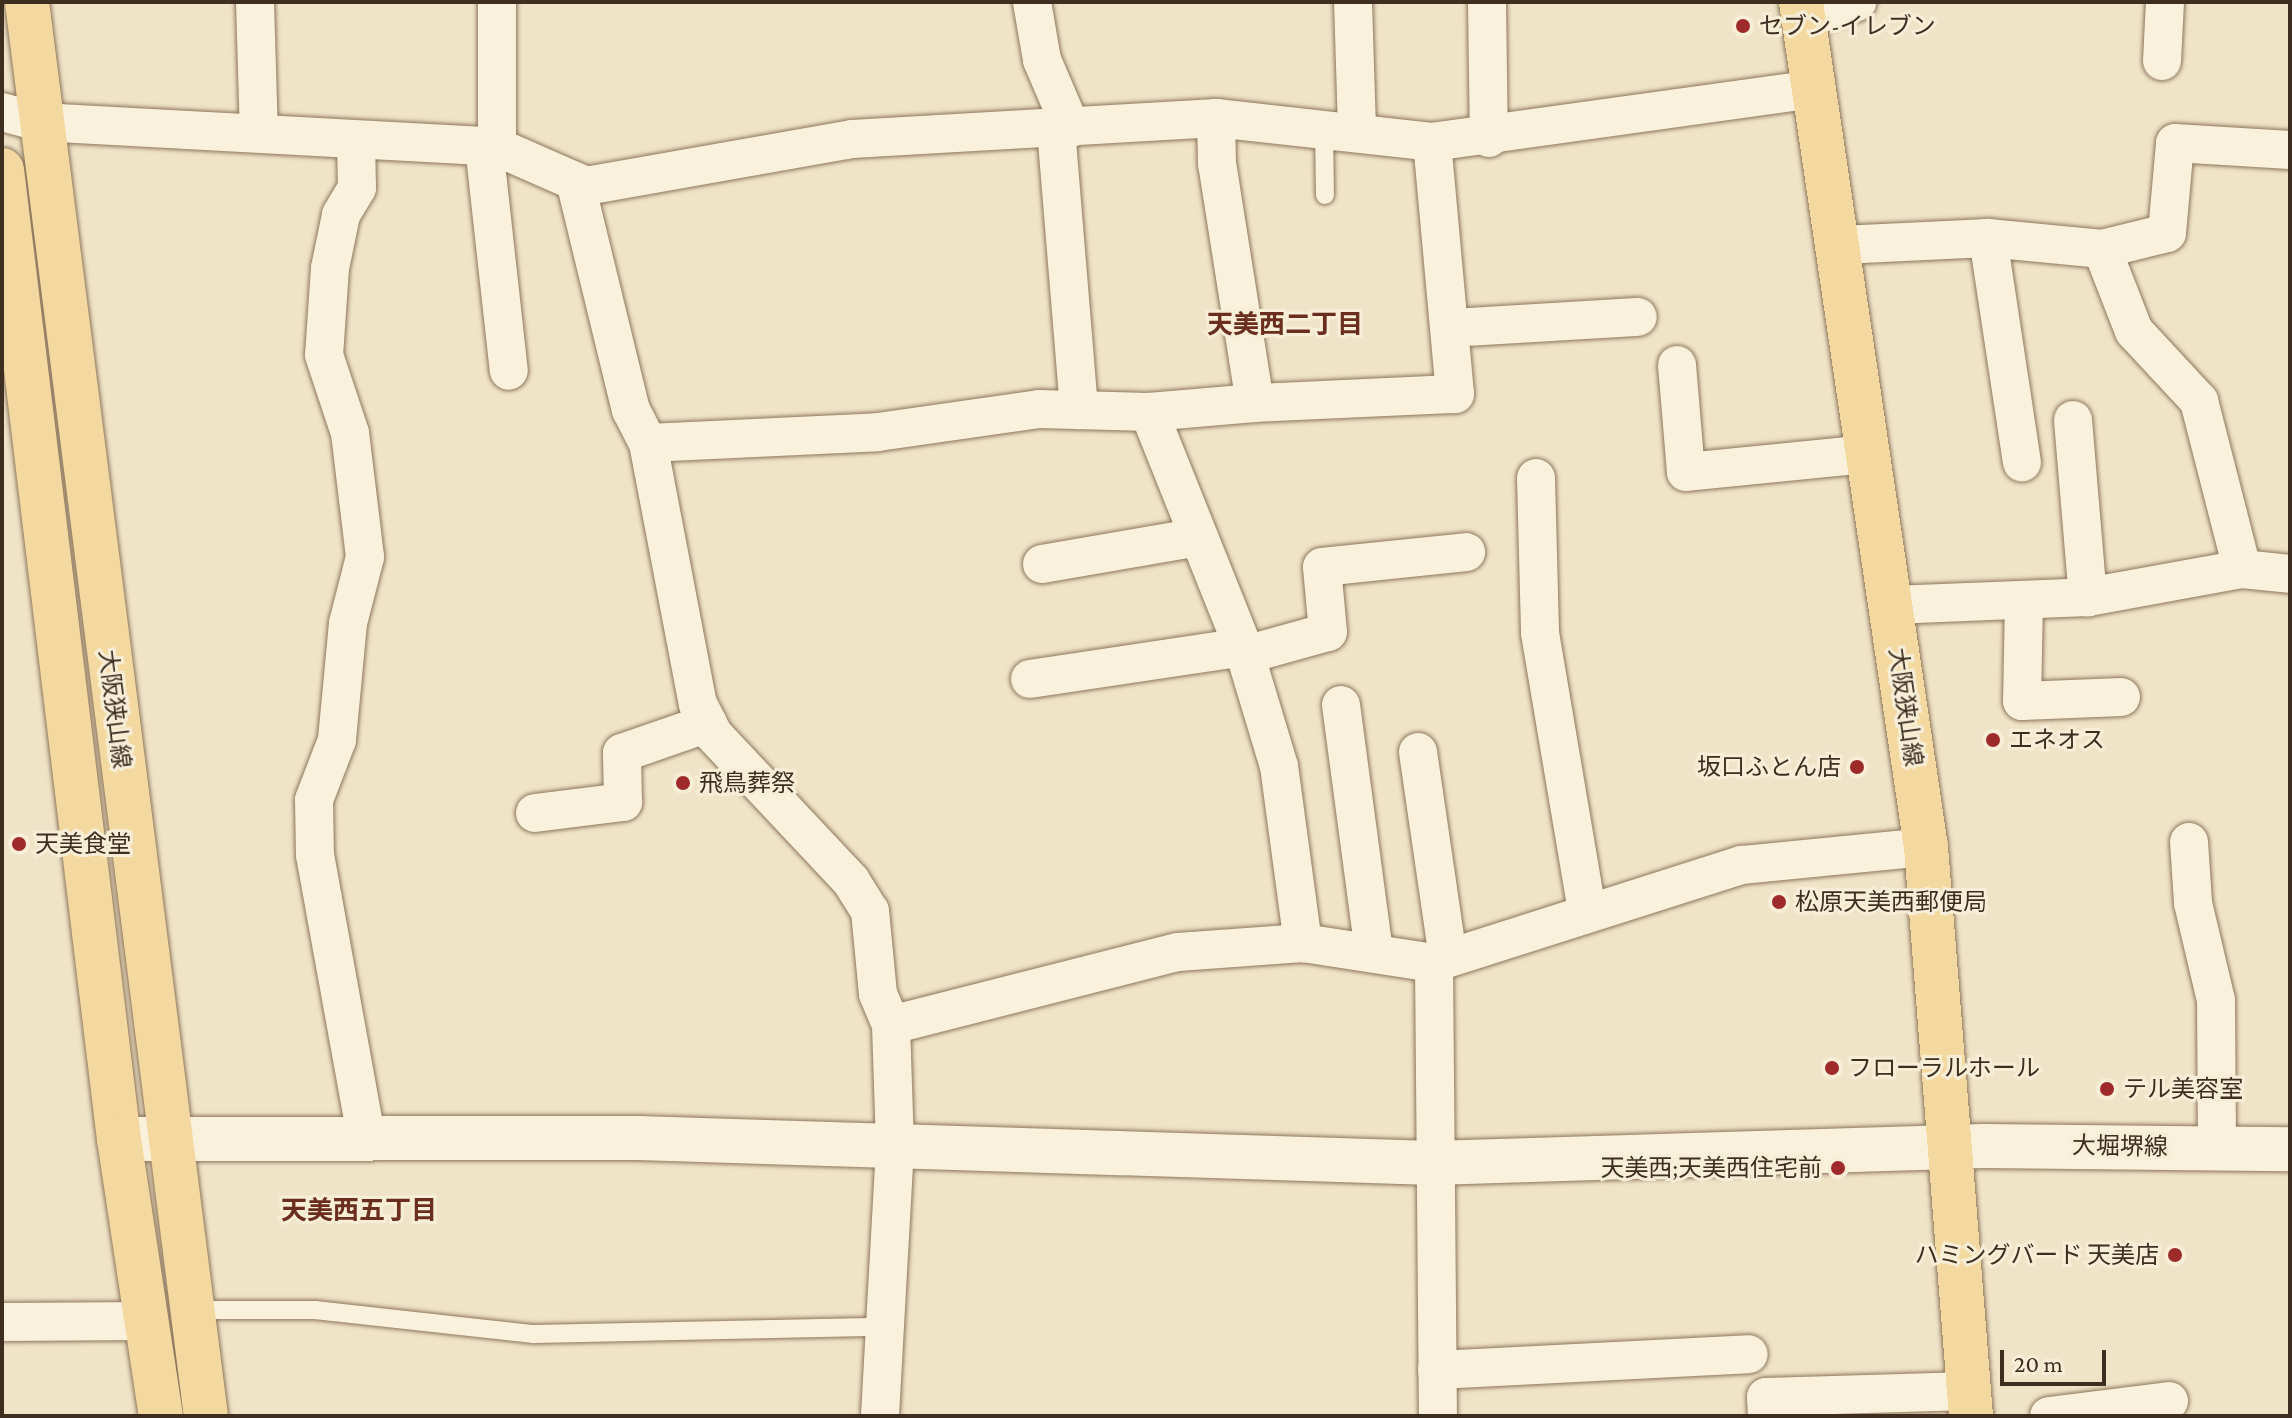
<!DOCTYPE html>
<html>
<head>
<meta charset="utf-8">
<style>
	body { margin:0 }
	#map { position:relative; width:2292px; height:1418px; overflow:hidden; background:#f0e4c8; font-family:"Crimson Pro","Noto Sans JP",serif }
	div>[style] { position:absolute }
	.roads { filter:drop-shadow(0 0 2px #8d765c) drop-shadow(0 0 2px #8d765c) }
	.lane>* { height:18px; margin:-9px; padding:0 9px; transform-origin:9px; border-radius:9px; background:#faf1dc }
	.street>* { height:38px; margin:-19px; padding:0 19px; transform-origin:19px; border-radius:19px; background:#faf1dc }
	.secondary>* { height:44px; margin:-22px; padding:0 22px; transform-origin:22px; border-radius:22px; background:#faf1dc }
	.primary>* { height:44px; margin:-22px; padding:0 22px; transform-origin:22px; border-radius:22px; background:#f3d9a0 }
	.dots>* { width:22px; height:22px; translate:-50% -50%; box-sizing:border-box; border:4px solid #f7eed8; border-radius:50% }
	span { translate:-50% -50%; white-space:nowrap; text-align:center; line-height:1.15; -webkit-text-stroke:6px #f7eed8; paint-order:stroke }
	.poi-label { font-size:24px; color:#3d2e20 }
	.left { translate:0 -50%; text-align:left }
	.right { translate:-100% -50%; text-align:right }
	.street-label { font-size:24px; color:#3d2e20 }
	.neighbourhood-label { font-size:26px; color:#6b2e1e; font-weight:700 }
	.frame { position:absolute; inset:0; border:4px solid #3d2e20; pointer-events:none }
	.scale { position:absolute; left:2000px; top:1350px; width:106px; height:36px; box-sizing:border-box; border:4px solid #3d2e20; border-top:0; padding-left:10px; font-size:24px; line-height:28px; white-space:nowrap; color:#3d2e20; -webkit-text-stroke:6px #f7eed8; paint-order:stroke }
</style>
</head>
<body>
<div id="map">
	<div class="roads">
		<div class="lane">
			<div style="left:1324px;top:126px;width:69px;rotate:89.2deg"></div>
			<div style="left:192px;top:1310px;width:123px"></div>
			<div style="left:315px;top:1310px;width:220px;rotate:6.3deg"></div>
			<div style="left:534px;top:1334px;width:347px;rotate:-1.2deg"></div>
		</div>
		<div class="street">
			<div style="left:255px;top:2px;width:131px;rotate:88.3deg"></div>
			<div style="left:1032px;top:2px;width:59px;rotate:80.2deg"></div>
			<div style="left:1042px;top:60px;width:74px;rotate:66.9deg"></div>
			<div style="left:1353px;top:2px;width:127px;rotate:88.2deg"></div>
			<div style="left:1487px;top:2px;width:136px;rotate:89.2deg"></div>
			<div style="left:1803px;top:19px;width:57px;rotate:-17.5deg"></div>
			<div style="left:2162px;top:61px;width:59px;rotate:-87.1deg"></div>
			<div style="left:2px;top:112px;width:39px;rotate:15deg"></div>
			<div style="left:40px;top:122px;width:458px;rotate:3.1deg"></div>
			<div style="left:497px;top:147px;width:97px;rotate:23.7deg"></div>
			<div style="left:586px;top:186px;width:270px;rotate:-10deg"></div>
			<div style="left:852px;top:139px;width:365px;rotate:-3.3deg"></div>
			<div style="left:1216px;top:118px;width:217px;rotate:6.3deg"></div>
			<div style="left:1432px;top:142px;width:387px;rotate:-7.9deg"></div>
			<div style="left:1056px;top:129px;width:282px;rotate:85.3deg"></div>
			<div style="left:356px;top:140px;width:48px;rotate:88.8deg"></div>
			<div style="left:357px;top:188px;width:31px;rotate:121deg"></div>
			<div style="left:341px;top:215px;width:54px;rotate:101.7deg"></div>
			<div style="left:330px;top:268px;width:87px;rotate:93.9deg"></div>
			<div style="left:324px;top:355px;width:82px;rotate:71.6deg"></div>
			<div style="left:350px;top:433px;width:125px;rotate:83.1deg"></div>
			<div style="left:365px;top:557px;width:68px;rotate:104.4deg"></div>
			<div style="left:348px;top:623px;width:118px;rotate:95.4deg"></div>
			<div style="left:337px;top:740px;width:64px;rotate:111deg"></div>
			<div style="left:314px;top:800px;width:55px;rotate:89deg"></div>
			<div style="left:315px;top:855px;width:290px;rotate:79.7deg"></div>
			<div style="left:484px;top:146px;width:226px;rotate:83.7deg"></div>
			<div style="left:497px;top:147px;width:145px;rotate:-90deg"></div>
			<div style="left:575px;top:181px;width:236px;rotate:76.3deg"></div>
			<div style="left:631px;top:410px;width:37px;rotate:63deg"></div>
			<div style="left:648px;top:443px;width:266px;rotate:79.2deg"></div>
			<div style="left:698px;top:704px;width:34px;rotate:63deg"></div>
			<div style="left:713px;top:734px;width:202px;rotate:46.8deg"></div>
			<div style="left:851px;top:881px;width:36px;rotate:58deg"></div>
			<div style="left:870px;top:911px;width:83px;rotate:84.5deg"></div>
			<div style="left:878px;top:994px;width:34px;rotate:67deg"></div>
			<div style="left:891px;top:1025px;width:122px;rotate:88.1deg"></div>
			<div style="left:895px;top:1147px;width:269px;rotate:93.2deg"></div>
			<div style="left:1988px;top:238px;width:227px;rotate:81.4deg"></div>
			<div style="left:1841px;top:245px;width:147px;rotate:-2.7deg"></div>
			<div style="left:1988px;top:238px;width:115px;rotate:5.5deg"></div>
			<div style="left:2102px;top:249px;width:67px;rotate:-13.8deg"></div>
			<div style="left:2167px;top:233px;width:90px;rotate:-84.9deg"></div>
			<div style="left:2175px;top:143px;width:115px;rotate:3.5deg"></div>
			<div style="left:2102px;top:249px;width:88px;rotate:68.7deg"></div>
			<div style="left:2134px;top:331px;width:96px;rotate:47.1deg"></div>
			<div style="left:2199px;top:401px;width:173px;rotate:75.6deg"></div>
			<div style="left:1451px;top:328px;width:187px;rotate:-3.4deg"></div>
			<div style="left:1677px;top:365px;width:107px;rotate:85.2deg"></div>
			<div style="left:1686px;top:472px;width:182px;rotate:-5.7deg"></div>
			<div style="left:1255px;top:403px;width:200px;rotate:-2.6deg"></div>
			<div style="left:1455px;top:394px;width:253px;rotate:-95.2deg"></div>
			<div style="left:1149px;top:412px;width:253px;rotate:68.2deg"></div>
			<div style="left:1243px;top:647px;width:124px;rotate:73.2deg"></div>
			<div style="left:1279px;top:766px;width:179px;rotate:82.3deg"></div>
			<div style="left:1303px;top:943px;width:133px;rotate:8.7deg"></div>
			<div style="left:1434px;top:963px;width:323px;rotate:-17.7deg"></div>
			<div style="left:1742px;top:865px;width:185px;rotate:-5.6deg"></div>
			<div style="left:2073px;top:420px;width:178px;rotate:85.2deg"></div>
			<div style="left:648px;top:443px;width:230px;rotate:-2.7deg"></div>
			<div style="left:878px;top:432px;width:163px;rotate:-8.1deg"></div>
			<div style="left:1039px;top:409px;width:110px;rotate:1.6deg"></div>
			<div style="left:1149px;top:412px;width:106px;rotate:-4.9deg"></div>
			<div style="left:1255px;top:403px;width:242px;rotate:-99deg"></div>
			<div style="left:1217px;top:164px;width:46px;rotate:-91.2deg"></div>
			<div style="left:1536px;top:478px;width:155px;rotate:88.5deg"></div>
			<div style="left:1540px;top:633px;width:282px;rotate:80.4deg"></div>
			<div style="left:1042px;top:564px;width:159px;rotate:-9.8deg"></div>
			<div style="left:2024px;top:600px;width:101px;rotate:91.1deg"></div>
			<div style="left:2022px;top:701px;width:99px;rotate:-2.3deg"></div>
			<div style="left:1892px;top:605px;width:196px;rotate:-2.3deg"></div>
			<div style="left:2088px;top:597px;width:157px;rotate:-10.3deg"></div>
			<div style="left:2242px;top:569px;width:48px;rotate:5.9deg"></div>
			<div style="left:1245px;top:655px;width:86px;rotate:-15.5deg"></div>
			<div style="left:1328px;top:632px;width:65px;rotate:-95.3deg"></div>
			<div style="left:1322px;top:567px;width:145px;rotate:-5.9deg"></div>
			<div style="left:1030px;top:679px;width:215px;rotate:-8.5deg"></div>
			<div style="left:1341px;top:705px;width:248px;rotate:82.4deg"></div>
			<div style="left:1418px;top:752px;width:208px;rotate:81.7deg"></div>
			<div style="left:535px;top:813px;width:89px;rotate:-7.1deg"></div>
			<div style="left:623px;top:802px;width:49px;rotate:-91.2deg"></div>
			<div style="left:622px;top:753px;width:91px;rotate:-19.2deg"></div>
			<div style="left:2189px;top:842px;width:61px;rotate:86.2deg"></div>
			<div style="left:2193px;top:903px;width:100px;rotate:76.7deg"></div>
			<div style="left:2216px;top:1000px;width:147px;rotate:89.6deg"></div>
			<div style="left:1434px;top:963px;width:453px;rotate:89.5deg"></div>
			<div style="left:891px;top:1025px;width:296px;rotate:-14.3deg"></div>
			<div style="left:1178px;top:952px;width:125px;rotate:-4.1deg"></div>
			<div style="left:2px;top:1322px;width:144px;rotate:-0.4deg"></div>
			<div style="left:1437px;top:1370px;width:312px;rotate:-2.9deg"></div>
			<div style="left:1767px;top:1416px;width:19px;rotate:-93deg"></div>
			<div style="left:1766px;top:1397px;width:203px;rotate:-1.7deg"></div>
			<div style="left:2049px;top:1416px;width:121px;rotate:-7.1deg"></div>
		</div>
		<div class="secondary">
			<div style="left:119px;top:1139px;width:519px;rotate:-0.11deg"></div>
			<div style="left:638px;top:1138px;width:795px;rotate:1.8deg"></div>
			<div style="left:1433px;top:1163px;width:551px;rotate:-1.77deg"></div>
			<div style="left:1984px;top:1146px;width:306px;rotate:0.6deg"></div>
		</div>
		<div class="primary">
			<div style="left:27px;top:2px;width:1425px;rotate:82.79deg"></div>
			<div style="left:1801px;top:2px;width:854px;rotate:81.59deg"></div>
			<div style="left:1926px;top:847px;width:571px;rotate:85.48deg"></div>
			<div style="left:2px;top:170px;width:976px;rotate:83.12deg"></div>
			<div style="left:119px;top:1139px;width:280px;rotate:81.4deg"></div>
		</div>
	</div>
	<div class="dots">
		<div style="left:1743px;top:26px;background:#9e2a2b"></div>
		<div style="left:1993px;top:740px;background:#9e2a2b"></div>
		<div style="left:1857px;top:767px;background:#9e2a2b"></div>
		<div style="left:683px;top:783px;background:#9e2a2b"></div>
		<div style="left:19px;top:844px;background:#9e2a2b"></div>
		<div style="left:1779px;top:902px;background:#9e2a2b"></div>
		<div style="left:1832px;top:1068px;background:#9e2a2b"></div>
		<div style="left:2107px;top:1089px;background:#9e2a2b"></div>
		<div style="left:1838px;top:1168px;background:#9e2a2b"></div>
		<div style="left:2175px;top:1255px;background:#9e2a2b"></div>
	</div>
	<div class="poi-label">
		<span class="left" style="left:1759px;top:26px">セブン-イレブン</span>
		<span class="left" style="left:2009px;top:740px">エネオス</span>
		<span class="right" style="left:1841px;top:767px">坂口ふとん店</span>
		<span class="left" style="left:699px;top:783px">飛鳥葬祭</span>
		<span class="left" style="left:35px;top:844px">天美食堂</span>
		<span class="left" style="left:1795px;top:902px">松原天美西郵便局</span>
		<span class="left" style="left:1848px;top:1068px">フローラルホール</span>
		<span class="left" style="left:2123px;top:1089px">テル美容室</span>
		<span class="right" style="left:1822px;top:1168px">天美西;天美西住宅前</span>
		<span class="right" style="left:2159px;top:1255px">ハミングバード 天美店</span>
	</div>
	<div class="street-label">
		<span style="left:1906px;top:707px;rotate:82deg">大阪狭山線</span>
		<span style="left:115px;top:709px;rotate:83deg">大阪狭山線</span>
		<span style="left:2120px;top:1146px;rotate:1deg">大堀堺線</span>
	</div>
	<div class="neighbourhood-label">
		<span style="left:1285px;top:325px">天美西二丁目</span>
		<span style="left:359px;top:1211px">天美西五丁目</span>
	</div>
	<div class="frame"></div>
	<div class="scale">20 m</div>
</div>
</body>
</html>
